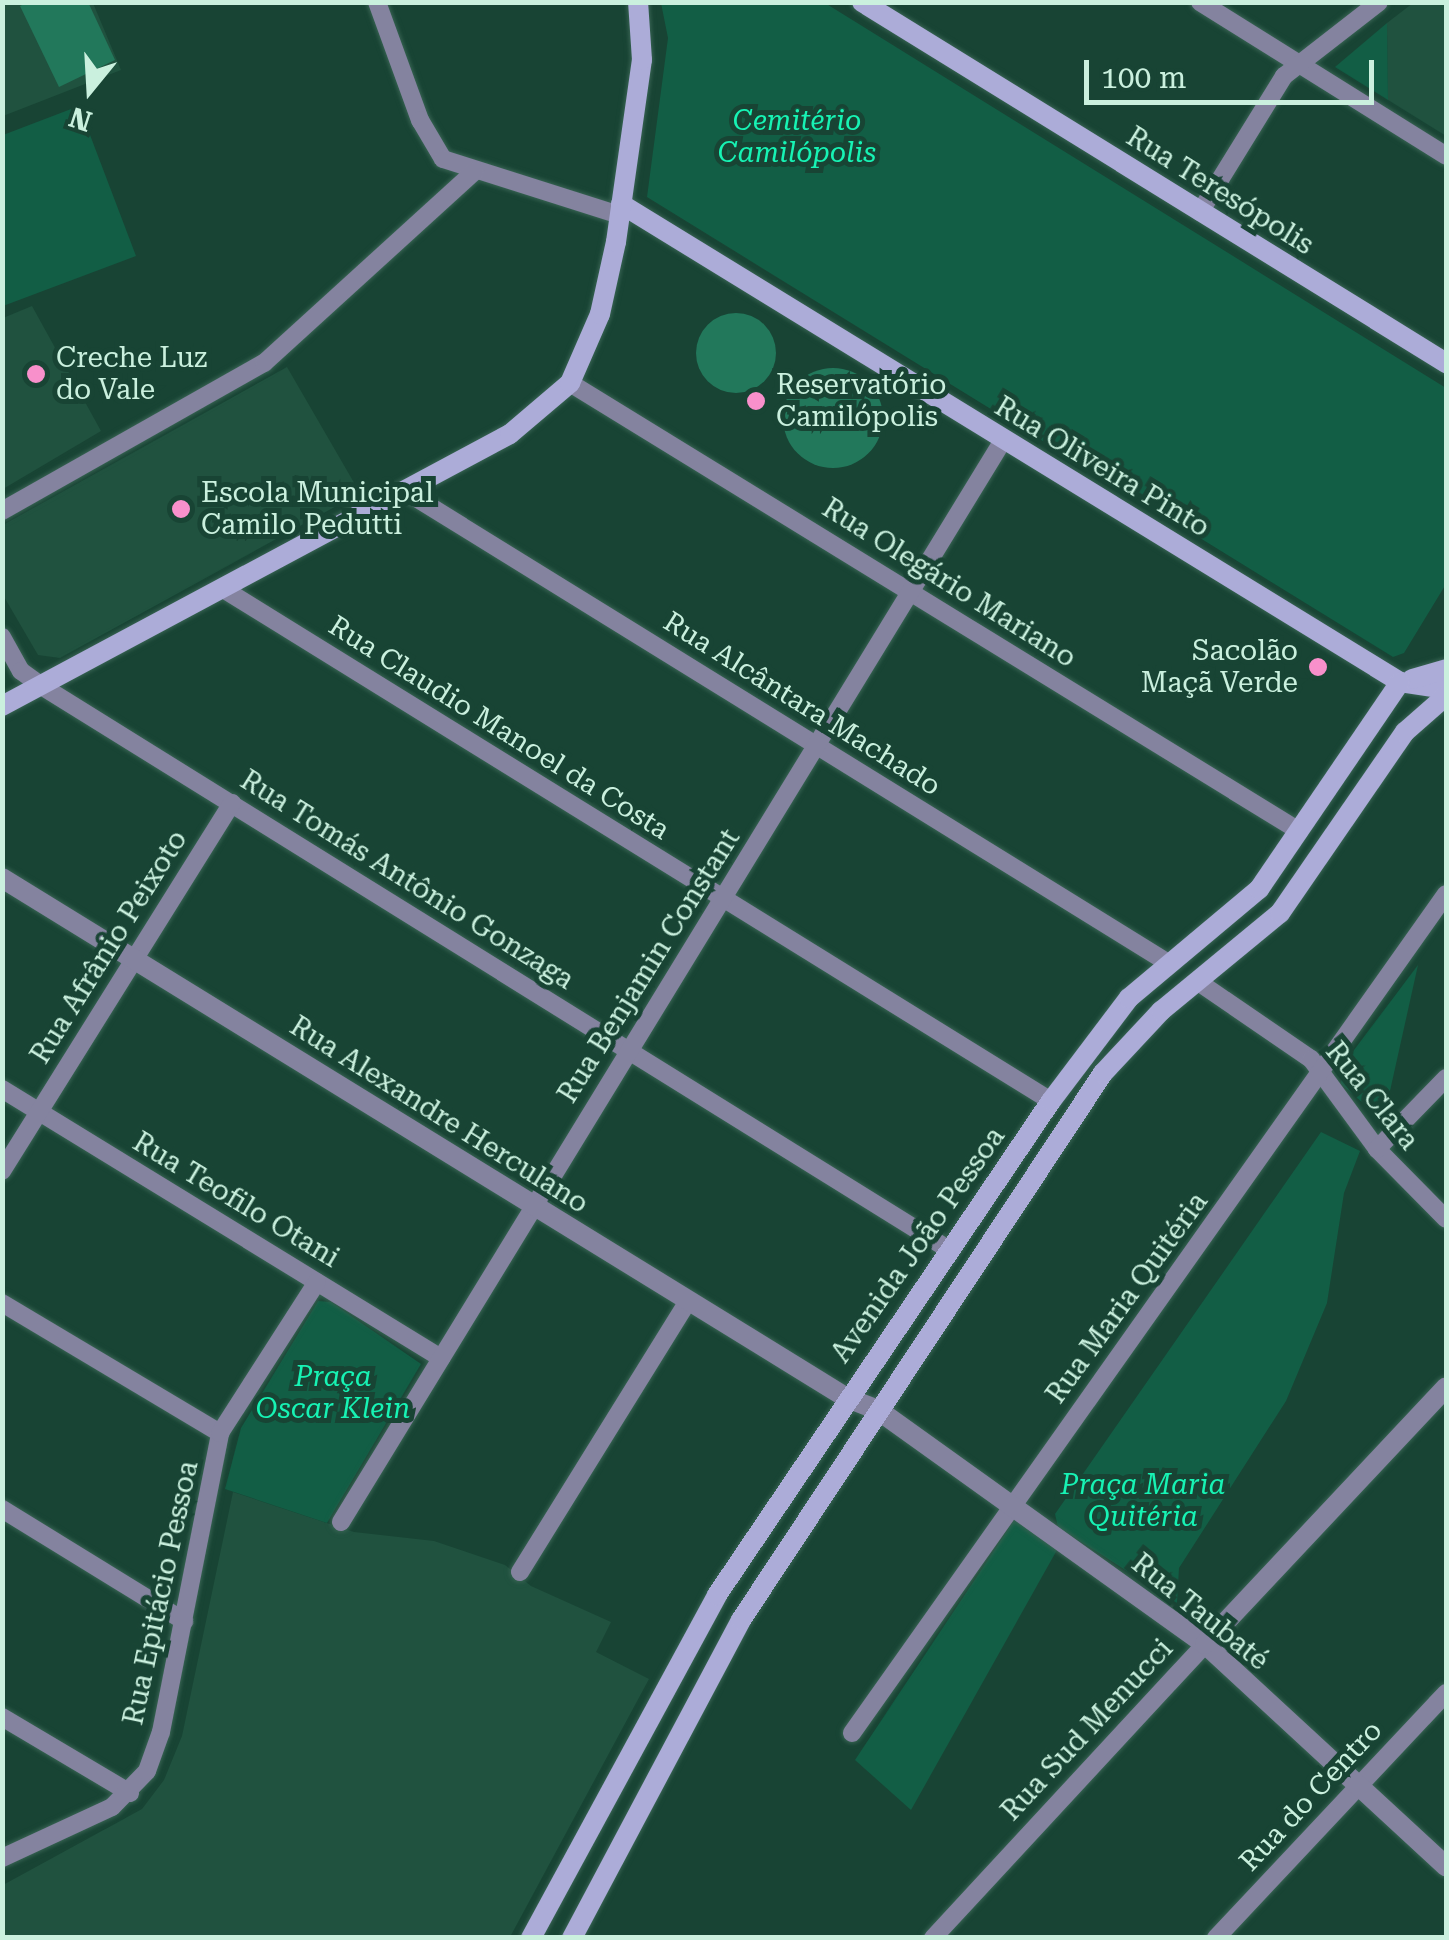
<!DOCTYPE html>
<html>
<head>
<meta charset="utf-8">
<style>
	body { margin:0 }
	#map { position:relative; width:1449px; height:1940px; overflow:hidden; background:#184434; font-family:"Roboto Serif",serif }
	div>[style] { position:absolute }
	.built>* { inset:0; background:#20523f }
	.green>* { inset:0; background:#125e45 }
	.building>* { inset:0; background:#22785b }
	.round { border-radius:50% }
	.roads { filter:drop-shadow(0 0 2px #386353) drop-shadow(0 0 2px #386353) }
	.minor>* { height:18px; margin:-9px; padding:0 9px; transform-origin:9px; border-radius:9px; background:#84839f }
	.tertiary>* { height:20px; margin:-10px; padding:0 10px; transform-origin:10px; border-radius:10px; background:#84839f }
	.secondary>* { height:20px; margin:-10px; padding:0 10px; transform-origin:10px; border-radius:10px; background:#acacd8 }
	.dots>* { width:28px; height:28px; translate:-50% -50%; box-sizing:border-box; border:5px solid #184434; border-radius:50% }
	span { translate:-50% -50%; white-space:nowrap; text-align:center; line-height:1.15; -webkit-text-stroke:10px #184434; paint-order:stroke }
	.park-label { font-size:28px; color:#17f3b4; font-style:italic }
	.street-label { font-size:28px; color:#caf0de }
	.poi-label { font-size:28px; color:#caf0de }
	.left { translate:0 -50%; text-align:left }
	.right { translate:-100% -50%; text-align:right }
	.frame { position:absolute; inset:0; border:5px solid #caf0de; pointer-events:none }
	.north { position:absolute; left:40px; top:40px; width:100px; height:100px; -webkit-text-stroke:8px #184434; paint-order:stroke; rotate:198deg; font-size:28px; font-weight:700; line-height:40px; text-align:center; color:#caf0de }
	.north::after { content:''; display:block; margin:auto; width:35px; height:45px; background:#caf0de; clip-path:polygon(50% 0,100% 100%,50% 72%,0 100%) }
	.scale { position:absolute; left:1084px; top:60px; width:290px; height:45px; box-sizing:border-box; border:5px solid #caf0de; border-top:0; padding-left:12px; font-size:30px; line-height:35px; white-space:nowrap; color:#caf0de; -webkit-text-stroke:8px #184434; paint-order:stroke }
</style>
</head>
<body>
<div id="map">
	<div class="built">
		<div style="clip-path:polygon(3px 3px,93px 3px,121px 70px,3px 116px)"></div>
		<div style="clip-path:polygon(1413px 3px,1446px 3px,1446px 136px,1388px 100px,1387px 23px)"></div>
		<div style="clip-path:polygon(32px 306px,101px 431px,3px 489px,3px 318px)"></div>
		<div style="clip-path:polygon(287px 367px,360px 493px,60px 658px,38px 655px,3px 595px,3px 525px)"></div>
		<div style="clip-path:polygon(233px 1492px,354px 1532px,434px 1541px,505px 1565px,531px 1586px,611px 1622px,596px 1652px,649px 1679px,510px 1937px,3px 1938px,3px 1885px,142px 1809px,164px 1780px,182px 1736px)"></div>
	</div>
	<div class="green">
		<div style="clip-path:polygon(661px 3px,825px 3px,1446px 388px,1446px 584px,1404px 653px,1393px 657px,647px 197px,668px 38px)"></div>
		<div style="clip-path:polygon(1387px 23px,1388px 100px,1335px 67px)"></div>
		<div style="clip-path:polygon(79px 106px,136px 256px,3px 306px,3px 135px)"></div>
		<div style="clip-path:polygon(1418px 965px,1384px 1118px,1379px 1117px,1341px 1084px,1342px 1066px)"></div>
		<div style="clip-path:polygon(1321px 1132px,1360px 1151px,1344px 1193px,1327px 1303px,1286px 1401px,1179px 1568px,1177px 1603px,1058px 1527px,1055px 1514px)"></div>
		<div style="clip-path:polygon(318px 1301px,331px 1302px,421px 1364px,327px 1523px,225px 1489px,241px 1428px)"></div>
		<div style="clip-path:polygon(1015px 1519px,1057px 1550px,911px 1810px,855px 1760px)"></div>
	</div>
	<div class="building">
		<div style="clip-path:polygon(28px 2px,88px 2px,115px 60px,59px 87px,20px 6px)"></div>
		<div class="round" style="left:696px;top:313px;width:80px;height:80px"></div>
		<div class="round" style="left:783px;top:368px;width:100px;height:100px"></div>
	</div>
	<div class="roads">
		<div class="minor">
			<div style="left:377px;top:2px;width:126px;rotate:70deg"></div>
			<div style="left:420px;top:120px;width:45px;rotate:59.5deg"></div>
			<div style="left:443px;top:159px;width:186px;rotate:17.6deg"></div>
			<div style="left:1200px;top:2px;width:290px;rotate:32deg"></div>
			<div style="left:1200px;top:212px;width:160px;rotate:-58.3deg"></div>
			<div style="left:1284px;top:76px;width:120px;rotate:-37.9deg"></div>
			<div style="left:570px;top:383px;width:856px;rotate:31.57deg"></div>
			<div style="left:405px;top:491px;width:899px;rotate:31.73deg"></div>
			<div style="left:2px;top:511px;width:301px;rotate:-29.5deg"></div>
			<div style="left:264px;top:363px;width:285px;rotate:-42.3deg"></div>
			<div style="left:225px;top:590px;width:971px;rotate:31.74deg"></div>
			<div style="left:2px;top:637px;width:39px;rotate:61deg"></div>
			<div style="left:21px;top:671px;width:24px;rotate:36deg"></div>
			<div style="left:40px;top:685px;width:1069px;rotate:31.85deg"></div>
			<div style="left:1197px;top:981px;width:138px;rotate:34.4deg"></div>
			<div style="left:1311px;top:1059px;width:112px;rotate:53.7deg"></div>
			<div style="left:1377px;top:1149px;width:98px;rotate:45.4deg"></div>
			<div style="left:2px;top:1089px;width:515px;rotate:31.5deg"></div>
			<div style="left:1377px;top:1149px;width:99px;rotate:-45.8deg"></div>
			<div style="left:2px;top:1171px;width:434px;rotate:-58deg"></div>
			<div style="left:2px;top:1303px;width:254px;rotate:30.8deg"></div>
			<div style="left:2px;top:1509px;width:214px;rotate:31.6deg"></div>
			<div style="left:341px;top:1522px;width:1270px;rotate:-58.53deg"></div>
			<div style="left:520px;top:1572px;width:319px;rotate:-58.2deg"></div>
			<div style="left:2px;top:1717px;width:149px;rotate:30.7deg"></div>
			<div style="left:852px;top:1733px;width:1028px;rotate:-54.7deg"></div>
			<div style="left:2px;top:1858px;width:121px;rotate:-24.9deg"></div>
			<div style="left:112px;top:1807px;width:50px;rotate:-45.8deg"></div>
			<div style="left:147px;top:1771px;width:41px;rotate:-70.3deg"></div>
			<div style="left:161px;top:1732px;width:305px;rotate:-78.8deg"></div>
			<div style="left:220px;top:1433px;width:179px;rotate:-57.3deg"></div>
			<div style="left:933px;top:1938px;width:401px;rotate:-47.2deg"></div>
			<div style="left:1216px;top:1938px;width:336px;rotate:-46.8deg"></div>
		</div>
		<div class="tertiary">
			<div style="left:2px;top:878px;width:992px;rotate:31.61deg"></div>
			<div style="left:847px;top:1398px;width:33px;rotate:21deg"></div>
			<div style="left:878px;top:1410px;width:402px;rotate:35.6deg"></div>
			<div style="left:1205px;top:1644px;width:328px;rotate:42.7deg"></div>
			<div style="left:1205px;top:1644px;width:352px;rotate:-46.8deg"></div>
		</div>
		<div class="secondary">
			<div style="left:862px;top:2px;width:687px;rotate:31.72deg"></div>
			<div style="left:621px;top:204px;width:914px;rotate:31.53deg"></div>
			<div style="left:1400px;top:682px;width:47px;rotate:8.7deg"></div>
			<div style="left:1412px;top:679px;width:35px;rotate:-16deg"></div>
			<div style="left:2px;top:706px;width:576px;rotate:-28.17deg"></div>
			<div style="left:510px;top:434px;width:79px;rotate:-40.4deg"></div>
			<div style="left:570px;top:383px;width:75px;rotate:-66.5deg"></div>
			<div style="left:600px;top:314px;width:74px;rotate:-77.5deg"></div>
			<div style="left:616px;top:242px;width:184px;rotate:-81.9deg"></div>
			<div style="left:642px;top:60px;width:58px;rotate:-93.9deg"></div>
			<div style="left:531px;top:1938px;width:390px;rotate:-61.5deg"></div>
			<div style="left:717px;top:1595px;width:596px;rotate:-55.94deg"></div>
			<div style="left:1051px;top:1101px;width:129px;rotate:-52.9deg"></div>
			<div style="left:1129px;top:998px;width:170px;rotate:-40deg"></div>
			<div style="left:1259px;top:889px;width:250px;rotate:-55.7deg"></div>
			<div style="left:572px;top:1938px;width:360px;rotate:-62deg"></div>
			<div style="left:741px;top:1620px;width:656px;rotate:-56.5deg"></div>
			<div style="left:1103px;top:1073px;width:85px;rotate:-46.9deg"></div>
			<div style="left:1161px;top:1011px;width:154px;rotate:-39.5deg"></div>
			<div style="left:1280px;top:913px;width:220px;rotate:-55.4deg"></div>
			<div style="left:1405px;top:732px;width:55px;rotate:-41.3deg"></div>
		</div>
	</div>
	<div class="dots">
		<div style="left:36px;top:374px;background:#f890cb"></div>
		<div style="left:756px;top:401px;background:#f890cb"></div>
		<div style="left:181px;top:509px;background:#f890cb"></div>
		<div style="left:1318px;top:667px;background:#f890cb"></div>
	</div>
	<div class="park-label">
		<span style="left:797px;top:137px">Cemitério<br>Camilópolis</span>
		<span style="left:333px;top:1393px">Praça<br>Oscar Klein</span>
		<span style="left:1143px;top:1501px">Praça Maria<br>Quitéria</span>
	</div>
	<div class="street-label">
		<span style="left:1220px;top:191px;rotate:32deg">Rua Teresópolis</span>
		<span style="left:1102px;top:467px;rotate:31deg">Rua Oliveira Pinto</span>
		<span style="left:949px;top:583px;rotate:32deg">Rua Olegário Mariano</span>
		<span style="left:802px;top:704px;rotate:32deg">Rua Alcântara Machado</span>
		<span style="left:499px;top:728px;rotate:32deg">Rua Claudio Manoel da Costa</span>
		<span style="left:407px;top:880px;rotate:32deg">Rua Tomás Antônio Gonzaga</span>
		<span style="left:109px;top:947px;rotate:-58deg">Rua Afrânio Peixoto</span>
		<span style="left:649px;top:966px;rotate:-58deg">Rua Benjamin Constant</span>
		<span style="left:1372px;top:1096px;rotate:51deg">Rua Clara</span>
		<span style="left:439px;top:1115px;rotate:32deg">Rua Alexandre Herculano</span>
		<span style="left:236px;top:1200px;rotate:31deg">Rua Teofilo Otani</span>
		<span style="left:918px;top:1245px;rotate:-55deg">Avenida João Pessoa</span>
		<span style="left:1127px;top:1298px;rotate:-54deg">Rua Maria Quitéria</span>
		<span style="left:161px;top:1593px;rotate:-78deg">Rua Epitácio Pessoa</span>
		<span style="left:1200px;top:1612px;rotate:39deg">Rua Taubaté</span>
		<span style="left:1087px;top:1730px;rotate:-47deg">Rua Sud Menucci</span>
		<span style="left:1311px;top:1796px;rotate:-47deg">Rua do Centro</span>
	</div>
	<div class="poi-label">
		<span class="left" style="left:56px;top:374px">Creche Luz<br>do Vale</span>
		<span class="left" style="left:776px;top:401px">Reservatório<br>Camilópolis</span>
		<span class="left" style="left:201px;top:509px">Escola Municipal<br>Camilo Pedutti</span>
		<span class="right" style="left:1298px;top:667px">Sacolão<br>Maçã Verde</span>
	</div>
	<div class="frame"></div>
	<div class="north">N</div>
	<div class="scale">100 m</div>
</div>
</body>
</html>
